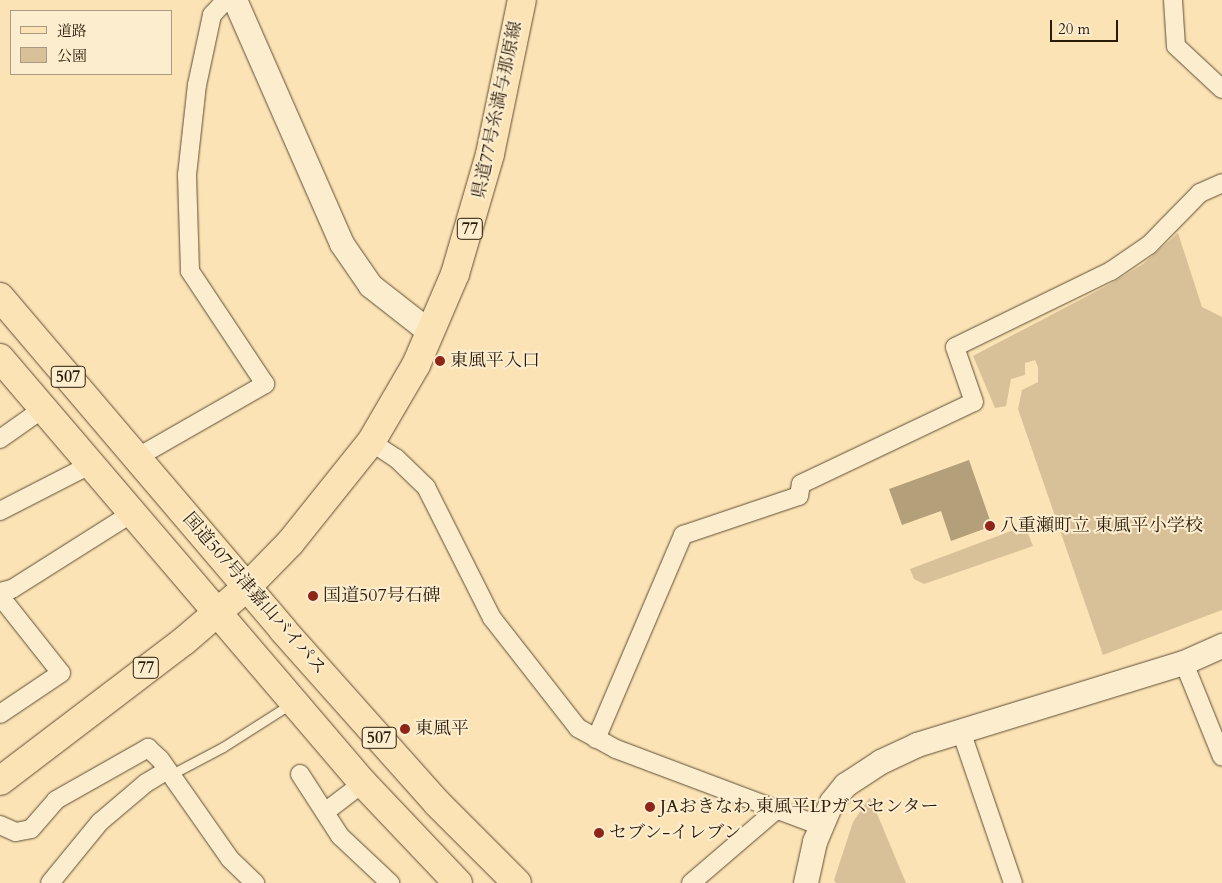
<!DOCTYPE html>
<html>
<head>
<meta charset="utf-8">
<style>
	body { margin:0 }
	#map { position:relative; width:1222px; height:883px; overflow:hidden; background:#fce3b5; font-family:Cardo,"Noto Serif JP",serif }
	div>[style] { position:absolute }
	.green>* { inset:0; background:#d8c198 }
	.water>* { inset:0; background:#b49f7b }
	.roads { filter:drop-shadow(0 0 1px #5e4e35) drop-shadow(0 0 1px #5e4e35) }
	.lane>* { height:9px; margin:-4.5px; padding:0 4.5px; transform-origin:4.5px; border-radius:4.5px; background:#fdedcf }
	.street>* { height:18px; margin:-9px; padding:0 9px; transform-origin:9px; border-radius:9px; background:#fdedcf }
	.secondary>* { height:24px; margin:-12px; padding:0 12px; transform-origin:12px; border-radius:12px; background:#fdedcf }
	.primary>* { height:28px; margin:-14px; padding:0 14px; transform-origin:14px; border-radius:14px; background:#fce3b5 }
	.highway>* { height:28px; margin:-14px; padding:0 14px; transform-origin:14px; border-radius:14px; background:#fce3b5 }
	.dots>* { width:14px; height:14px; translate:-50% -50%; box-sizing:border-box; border:2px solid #fdedcf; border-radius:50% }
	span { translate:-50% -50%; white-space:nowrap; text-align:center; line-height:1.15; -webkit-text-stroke:4px #fdedcf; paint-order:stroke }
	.shield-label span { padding:1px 4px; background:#fdedcf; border:1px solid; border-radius:4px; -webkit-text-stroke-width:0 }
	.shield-label { font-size:16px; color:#291c0a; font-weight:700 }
	.street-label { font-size:18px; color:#291c0a }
	.poi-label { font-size:18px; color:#291c0a }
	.left { translate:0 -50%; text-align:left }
	.legend { position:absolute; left:10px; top:10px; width:162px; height:65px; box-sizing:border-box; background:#fdedcf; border:1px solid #a89980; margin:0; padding:6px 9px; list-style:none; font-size:15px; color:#291c0a }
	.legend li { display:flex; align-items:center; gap:10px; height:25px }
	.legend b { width:25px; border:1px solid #a89980 }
	.scale { position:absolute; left:1050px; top:20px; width:68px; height:22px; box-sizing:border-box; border:2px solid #291c0a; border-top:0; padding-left:6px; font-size:15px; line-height:18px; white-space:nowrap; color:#291c0a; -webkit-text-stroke:4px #fdedcf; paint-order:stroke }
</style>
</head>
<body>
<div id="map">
	<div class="green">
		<div style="clip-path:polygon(1178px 233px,1202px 307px,1222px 317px,1222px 610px,1103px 655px,1018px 409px,1022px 390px,1038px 382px,1038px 367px,1035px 360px,1025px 363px,1025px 375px,1011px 379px,1006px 406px,995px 408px,973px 356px,1110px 284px,1143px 264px)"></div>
		<div style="clip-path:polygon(1025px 526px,1033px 546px,924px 584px,914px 579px,910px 569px)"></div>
		<div style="clip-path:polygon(870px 797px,906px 883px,836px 883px,834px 880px,853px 822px)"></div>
	</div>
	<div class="water">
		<div style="clip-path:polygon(969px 460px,992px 526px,951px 541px,941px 511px,902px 525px,889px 489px)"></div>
	</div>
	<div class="roads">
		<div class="lane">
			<div style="left:170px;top:775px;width:60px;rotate:-27.8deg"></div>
			<div style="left:223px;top:747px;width:82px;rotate:-32.5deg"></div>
		</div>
		<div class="street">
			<div style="left:1173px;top:0;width:46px;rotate:86.3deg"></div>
			<div style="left:1176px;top:46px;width:63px;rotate:43.1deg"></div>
			<div style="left:0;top:439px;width:54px;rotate:-35.2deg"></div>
			<div style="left:371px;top:442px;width:30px;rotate:33deg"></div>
			<div style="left:396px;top:458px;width:42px;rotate:44deg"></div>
			<div style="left:426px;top:487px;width:147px;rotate:63.3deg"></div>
			<div style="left:492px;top:618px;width:140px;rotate:52deg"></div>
			<div style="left:578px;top:728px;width:43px;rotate:28.9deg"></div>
			<div style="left:616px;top:749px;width:219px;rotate:20.6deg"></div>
			<div style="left:136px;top:458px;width:149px;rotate:-29.8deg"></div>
			<div style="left:265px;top:384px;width:136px;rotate:-123.6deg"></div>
			<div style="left:190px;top:271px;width:96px;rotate:-91.8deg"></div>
			<div style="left:187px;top:175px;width:91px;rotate:-83.7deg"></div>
			<div style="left:197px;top:85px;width:72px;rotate:-77.9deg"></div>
			<div style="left:212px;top:15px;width:21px;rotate:-47deg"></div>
			<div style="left:0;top:511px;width:103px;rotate:-27.1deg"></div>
			<div style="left:0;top:592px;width:12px;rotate:-14deg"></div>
			<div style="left:12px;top:589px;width:142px;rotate:-32.3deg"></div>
			<div style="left:0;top:596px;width:98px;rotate:51.6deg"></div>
			<div style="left:61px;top:673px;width:73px;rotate:146.1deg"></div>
			<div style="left:1184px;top:663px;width:101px;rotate:68deg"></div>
			<div style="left:961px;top:731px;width:161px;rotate:71.1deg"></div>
			<div style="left:596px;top:739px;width:222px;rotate:-66.9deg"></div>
			<div style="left:683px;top:535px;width:122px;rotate:-18.6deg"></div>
			<div style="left:799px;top:496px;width:12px;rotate:-81deg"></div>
			<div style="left:801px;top:484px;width:191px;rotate:-25.4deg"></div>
			<div style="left:974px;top:402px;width:58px;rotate:-109.1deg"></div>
			<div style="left:955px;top:347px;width:174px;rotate:-26deg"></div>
			<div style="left:1111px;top:271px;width:46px;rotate:-34.4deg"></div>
			<div style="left:1149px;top:245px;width:73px;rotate:-45.6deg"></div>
			<div style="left:1200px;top:193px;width:24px;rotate:-24deg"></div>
			<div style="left:300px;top:774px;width:74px;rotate:57.2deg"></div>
			<div style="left:340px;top:836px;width:69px;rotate:43.2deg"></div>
			<div style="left:325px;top:812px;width:48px;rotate:-37.3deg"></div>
			<div style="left:0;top:825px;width:17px;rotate:24deg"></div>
			<div style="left:16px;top:832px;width:15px;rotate:-11deg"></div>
			<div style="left:31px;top:829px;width:38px;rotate:-49deg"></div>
			<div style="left:56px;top:800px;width:106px;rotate:-29.5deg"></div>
			<div style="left:148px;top:748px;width:16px;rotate:43deg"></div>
			<div style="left:160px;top:759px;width:122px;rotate:55deg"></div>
			<div style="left:230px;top:859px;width:35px;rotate:44deg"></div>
			<div style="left:50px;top:883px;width:79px;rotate:-50.7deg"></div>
			<div style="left:100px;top:822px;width:60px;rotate:-40.3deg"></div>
			<div style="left:146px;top:783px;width:23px;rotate:-31deg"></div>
			<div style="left:691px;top:883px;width:111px;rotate:-40.6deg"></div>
		</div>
		<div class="secondary">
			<div style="left:235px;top:0;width:266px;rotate:66.3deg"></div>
			<div style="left:342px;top:244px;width:51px;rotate:55.4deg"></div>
			<div style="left:371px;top:286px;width:76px;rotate:38.1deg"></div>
			<div style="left:806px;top:883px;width:42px;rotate:-77.6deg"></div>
			<div style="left:815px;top:842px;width:43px;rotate:-67deg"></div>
			<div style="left:832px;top:802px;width:22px;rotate:-51deg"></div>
			<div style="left:846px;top:785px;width:42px;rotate:-33.3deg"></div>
			<div style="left:881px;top:762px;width:40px;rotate:-25deg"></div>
			<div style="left:917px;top:745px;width:279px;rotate:-17.1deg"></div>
			<div style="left:1184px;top:663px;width:42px;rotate:-24.1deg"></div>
		</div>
		<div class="primary">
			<div style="left:0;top:781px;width:231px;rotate:-37.3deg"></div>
			<div style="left:184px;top:641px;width:83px;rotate:-40.6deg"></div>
			<div style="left:247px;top:587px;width:62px;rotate:-45.7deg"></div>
			<div style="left:290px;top:543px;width:129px;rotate:-51.3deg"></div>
			<div style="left:371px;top:442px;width:89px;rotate:-59.7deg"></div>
			<div style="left:416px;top:365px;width:99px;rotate:-66.8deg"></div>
			<div style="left:455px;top:274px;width:125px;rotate:-73.7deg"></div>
			<div style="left:490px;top:154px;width:157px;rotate:-78.3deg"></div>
		</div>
		<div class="highway">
			<div style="left:0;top:297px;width:437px;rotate:49.6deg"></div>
			<div style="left:283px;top:630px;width:232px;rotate:48.3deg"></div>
			<div style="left:437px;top:803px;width:113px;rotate:45deg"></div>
			<div style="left:0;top:358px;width:559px;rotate:49.5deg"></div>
			<div style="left:363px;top:783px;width:138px;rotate:46.5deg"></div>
		</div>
	</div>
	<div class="dots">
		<div style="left:440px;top:361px;background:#8f2418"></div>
		<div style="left:990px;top:526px;background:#8f2418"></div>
		<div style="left:313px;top:596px;background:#8f2418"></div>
		<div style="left:405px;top:729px;background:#8f2418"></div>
		<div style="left:650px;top:807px;background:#8f2418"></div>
		<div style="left:599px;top:833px;background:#8f2418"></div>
	</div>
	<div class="shield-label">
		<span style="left:470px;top:229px">77</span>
		<span style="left:68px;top:377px">507</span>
		<span style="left:146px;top:668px">77</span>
		<span style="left:379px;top:738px">507</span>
	</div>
	<div class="street-label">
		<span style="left:498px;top:110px;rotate:-78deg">県道77号糸満与那原線</span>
		<span style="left:254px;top:594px;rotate:49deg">国道507号津嘉山バイパス</span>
	</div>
	<div class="poi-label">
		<span class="left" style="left:450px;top:361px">東風平入口</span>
		<span class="left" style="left:1000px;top:526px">八重瀬町立 東風平小学校</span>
		<span class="left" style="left:323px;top:596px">国道507号石碑</span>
		<span class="left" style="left:415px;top:729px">東風平</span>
		<span class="left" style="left:660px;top:807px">JAおきなわ 東風平LPガスセンター</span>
		<span class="left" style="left:609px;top:833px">セブン-イレブン</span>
	</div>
	<ul class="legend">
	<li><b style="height:6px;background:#fce3b5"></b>道路</li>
	<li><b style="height:14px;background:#d8c198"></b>公園</li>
	</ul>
	<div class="scale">20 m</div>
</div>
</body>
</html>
